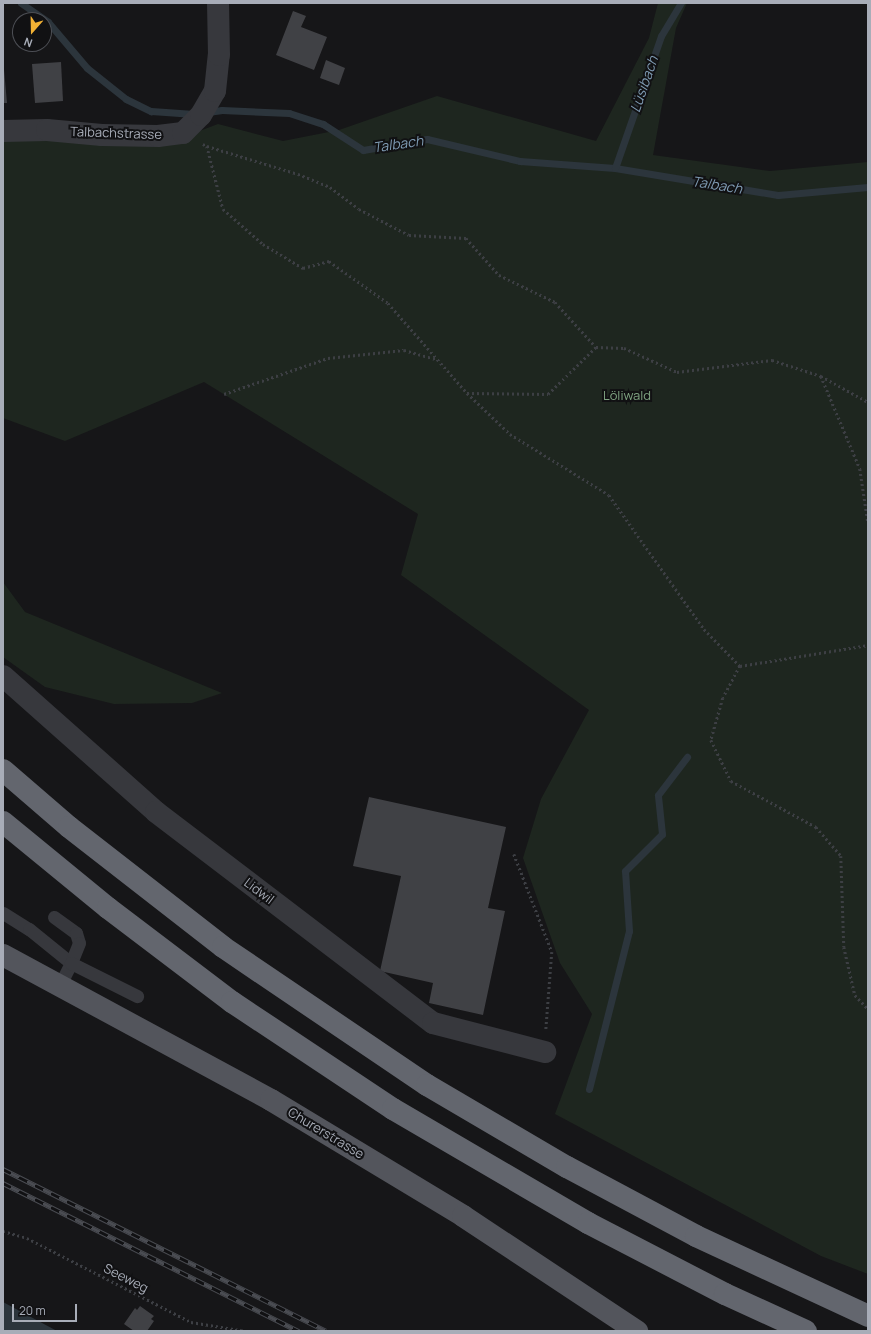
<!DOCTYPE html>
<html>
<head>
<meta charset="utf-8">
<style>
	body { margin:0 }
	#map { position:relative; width:871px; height:1334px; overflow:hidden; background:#161618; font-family:Manrope,sans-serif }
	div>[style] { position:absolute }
	.green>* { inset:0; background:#1e261f }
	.water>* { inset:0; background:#2c353c }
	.stream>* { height:7px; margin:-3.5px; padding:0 3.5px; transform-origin:3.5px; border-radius:3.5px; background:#2c353c }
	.building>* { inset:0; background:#404145 }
	.path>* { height:2.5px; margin-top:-1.25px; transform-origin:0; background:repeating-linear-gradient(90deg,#3d3f44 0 2px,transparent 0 5px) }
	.service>* { height:13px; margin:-6.5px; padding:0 6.5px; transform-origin:6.5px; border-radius:6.5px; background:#37383d }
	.minor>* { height:22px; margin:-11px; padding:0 11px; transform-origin:11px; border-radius:11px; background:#37383d }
	.primary>* { height:22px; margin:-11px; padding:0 11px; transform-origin:11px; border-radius:11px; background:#53555c }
	.motorway>* { height:22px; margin:-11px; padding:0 11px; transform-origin:11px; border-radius:11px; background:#63666e }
	.rail>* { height:4.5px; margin-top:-2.25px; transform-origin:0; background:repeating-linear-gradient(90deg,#111113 0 9px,#4a4c52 0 18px); box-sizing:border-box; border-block:1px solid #4a4c52 }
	span { translate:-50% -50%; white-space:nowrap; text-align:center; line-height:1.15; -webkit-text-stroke:4px #111113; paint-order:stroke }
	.street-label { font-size:13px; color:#a8adb8 }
	.park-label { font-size:13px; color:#7fa381 }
	.water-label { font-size:14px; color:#7f9bb3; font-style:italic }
	.frame { position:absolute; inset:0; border:4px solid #a8adb8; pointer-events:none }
	.north { position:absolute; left:12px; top:12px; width:40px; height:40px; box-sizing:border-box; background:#111113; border:1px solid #4d4f55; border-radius:50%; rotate:200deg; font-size:11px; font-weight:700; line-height:16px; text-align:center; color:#a8adb8 }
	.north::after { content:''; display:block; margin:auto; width:14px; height:18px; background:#f2b134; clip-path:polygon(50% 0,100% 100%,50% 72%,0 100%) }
	.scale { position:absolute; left:12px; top:1304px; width:65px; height:18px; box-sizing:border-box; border:2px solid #a8adb8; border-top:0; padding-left:5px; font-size:12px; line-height:14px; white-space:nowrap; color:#a8adb8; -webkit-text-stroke:3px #111113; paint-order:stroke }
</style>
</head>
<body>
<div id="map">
	<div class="green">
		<div style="clip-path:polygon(658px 3px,687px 3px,676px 28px,653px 155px,770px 171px,868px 162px,868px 1274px,821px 1256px,555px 1114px,592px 1014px,560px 963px,523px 858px,541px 799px,589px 710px,401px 575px,418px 514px,204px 382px,65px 441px,3px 418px,3px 140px,34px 137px,165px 144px,218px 124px,283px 141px,339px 130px,437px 96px,596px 141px,649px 38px)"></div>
		<div style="clip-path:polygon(3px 582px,25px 612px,222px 693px,192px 703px,114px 704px,45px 687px,3px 657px)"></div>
	</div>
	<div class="water">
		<div style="clip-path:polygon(3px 1302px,57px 1331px,3px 1331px)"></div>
	</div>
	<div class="stream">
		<div style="left:21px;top:3px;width:33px;rotate:35deg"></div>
		<div style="left:48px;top:22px;width:60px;rotate:49.7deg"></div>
		<div style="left:87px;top:68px;width:50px;rotate:38.5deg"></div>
		<div style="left:126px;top:99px;width:28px;rotate:26deg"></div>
		<div style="left:151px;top:111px;width:43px;rotate:4deg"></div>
		<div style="left:208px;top:112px;width:14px;rotate:-8deg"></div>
		<div style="left:222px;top:110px;width:67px;rotate:2.6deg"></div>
		<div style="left:289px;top:113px;width:36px;rotate:18deg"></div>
		<div style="left:323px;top:124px;width:48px;rotate:33deg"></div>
		<div style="left:363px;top:150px;width:65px;rotate:-9.8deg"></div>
		<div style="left:427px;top:139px;width:96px;rotate:13.3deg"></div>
		<div style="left:520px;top:161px;width:95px;rotate:4.2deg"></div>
		<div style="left:615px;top:168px;width:165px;rotate:9.4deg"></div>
		<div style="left:778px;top:195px;width:90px;rotate:-5.1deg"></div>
		<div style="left:615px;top:168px;width:140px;rotate:-70.8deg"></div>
		<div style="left:661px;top:36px;width:39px;rotate:-59deg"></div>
		<div style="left:589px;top:1089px;width:163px;rotate:-75.8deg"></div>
		<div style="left:629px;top:931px;width:60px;rotate:-93.8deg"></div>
		<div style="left:625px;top:871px;width:52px;rotate:-45deg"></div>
		<div style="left:662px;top:834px;width:39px;rotate:-96deg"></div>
		<div style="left:658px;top:795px;width:48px;rotate:-52.7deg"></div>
	</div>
	<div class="building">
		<div style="clip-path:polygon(293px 11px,306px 16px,301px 27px,327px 37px,314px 70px,276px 55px)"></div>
		<div style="clip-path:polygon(3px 58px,7px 103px,3px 103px)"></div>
		<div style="clip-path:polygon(326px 60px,345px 68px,339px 85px,320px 78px)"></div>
		<div style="clip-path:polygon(61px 62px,63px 101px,35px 103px,32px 64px)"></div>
		<div style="clip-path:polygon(369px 797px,506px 827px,488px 908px,505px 911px,483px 1015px,429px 1003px,433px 983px,380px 971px,401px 876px,353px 866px)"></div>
		<div style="clip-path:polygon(140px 1306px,154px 1316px,151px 1319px,154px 1321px,147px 1331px,134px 1331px,124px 1324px,135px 1308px,137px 1310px)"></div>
	</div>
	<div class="path">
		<div style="left:203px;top:144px;width:4px;rotate:27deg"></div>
		<div style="left:207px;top:146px;width:65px;rotate:75.7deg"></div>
		<div style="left:223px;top:209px;width:53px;rotate:41.2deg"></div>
		<div style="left:263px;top:244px;width:47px;rotate:31deg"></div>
		<div style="left:303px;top:268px;width:27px;rotate:-15deg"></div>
		<div style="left:329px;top:261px;width:72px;rotate:35.4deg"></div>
		<div style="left:388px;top:303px;width:120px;rotate:48.7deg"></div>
		<div style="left:467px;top:393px;width:59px;rotate:43.6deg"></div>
		<div style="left:510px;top:434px;width:116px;rotate:31.6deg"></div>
		<div style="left:609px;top:495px;width:164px;rotate:54.7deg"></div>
		<div style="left:704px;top:629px;width:52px;rotate:45.8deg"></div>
		<div style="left:207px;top:146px;width:95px;rotate:17.1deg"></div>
		<div style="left:298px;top:174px;width:35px;rotate:22deg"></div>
		<div style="left:330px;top:187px;width:36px;rotate:37deg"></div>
		<div style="left:359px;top:209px;width:56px;rotate:27.5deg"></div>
		<div style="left:409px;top:235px;width:57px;rotate:3deg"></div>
		<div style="left:466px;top:238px;width:50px;rotate:48.3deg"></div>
		<div style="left:499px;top:275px;width:62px;rotate:25.7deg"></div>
		<div style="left:555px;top:302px;width:61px;rotate:47.7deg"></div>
		<div style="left:596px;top:347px;width:28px;rotate:2deg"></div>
		<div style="left:624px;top:348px;width:58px;rotate:24.4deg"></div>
		<div style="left:677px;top:372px;width:96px;rotate:-7.2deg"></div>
		<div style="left:772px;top:360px;width:52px;rotate:18.1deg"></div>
		<div style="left:821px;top:376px;width:54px;rotate:29deg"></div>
		<div style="left:821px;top:376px;width:101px;rotate:67.2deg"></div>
		<div style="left:860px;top:469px;width:54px;rotate:81.4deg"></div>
		<div style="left:467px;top:393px;width:81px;rotate:0.7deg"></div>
		<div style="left:548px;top:394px;width:67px;rotate:-44.4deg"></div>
		<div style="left:224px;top:394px;width:110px;rotate:-19.1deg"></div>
		<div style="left:328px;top:358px;width:76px;rotate:-6deg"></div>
		<div style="left:404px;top:350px;width:33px;rotate:16deg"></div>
		<div style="left:740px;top:666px;width:36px;rotate:118deg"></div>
		<div style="left:723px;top:698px;width:44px;rotate:105.9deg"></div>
		<div style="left:711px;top:740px;width:46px;rotate:64deg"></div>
		<div style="left:731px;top:781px;width:97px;rotate:28.4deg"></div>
		<div style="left:816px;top:827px;width:38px;rotate:49deg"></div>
		<div style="left:841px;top:856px;width:91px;rotate:88.1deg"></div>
		<div style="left:844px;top:947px;width:49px;rotate:77.1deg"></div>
		<div style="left:855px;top:995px;width:19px;rotate:47deg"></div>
		<div style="left:740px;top:666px;width:130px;rotate:-9.3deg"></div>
		<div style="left:514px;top:854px;width:105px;rotate:68.8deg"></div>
		<div style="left:552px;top:952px;width:78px;rotate:94.4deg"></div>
		<div style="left:3px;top:1231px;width:25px;rotate:16deg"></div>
		<div style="left:27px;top:1238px;width:184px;rotate:27.1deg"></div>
		<div style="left:191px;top:1322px;width:55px;rotate:9.5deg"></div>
	</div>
	<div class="service">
		<div style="left:3px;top:913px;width:31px;rotate:32deg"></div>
		<div style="left:29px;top:929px;width:54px;rotate:39deg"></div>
		<div style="left:71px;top:963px;width:25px;rotate:117deg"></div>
		<div style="left:54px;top:917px;width:27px;rotate:36deg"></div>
		<div style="left:76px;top:933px;width:10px;rotate:73deg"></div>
		<div style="left:79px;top:943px;width:22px;rotate:112deg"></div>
		<div style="left:71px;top:963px;width:74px;rotate:26.6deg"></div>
	</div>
	<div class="minor">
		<div style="left:3px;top:131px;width:44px;rotate:-1.3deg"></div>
		<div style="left:47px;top:130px;width:55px;rotate:5.2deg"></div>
		<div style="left:102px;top:135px;width:56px;rotate:1deg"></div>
		<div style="left:158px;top:136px;width:25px;rotate:-7deg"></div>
		<div style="left:183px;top:133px;width:25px;rotate:-45deg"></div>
		<div style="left:201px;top:115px;width:28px;rotate:-60deg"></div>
		<div style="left:215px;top:91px;width:36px;rotate:-84deg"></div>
		<div style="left:219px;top:55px;width:52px;rotate:-91.1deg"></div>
		<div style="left:3px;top:676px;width:205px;rotate:41.6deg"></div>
		<div style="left:156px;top:812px;width:348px;rotate:37.3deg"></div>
		<div style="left:433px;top:1023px;width:116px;rotate:14.5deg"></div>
	</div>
	<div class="primary">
		<div style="left:3px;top:955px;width:305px;rotate:28.4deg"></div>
		<div style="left:271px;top:1100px;width:224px;rotate:31.1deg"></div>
		<div style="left:463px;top:1216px;width:209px;rotate:33.5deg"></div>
	</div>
	<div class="motorway">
		<div style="left:3px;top:770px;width:87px;rotate:40.8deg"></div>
		<div style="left:69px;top:827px;width:195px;rotate:37.9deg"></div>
		<div style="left:223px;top:947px;width:246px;rotate:34.1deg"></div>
		<div style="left:427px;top:1085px;width:162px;rotate:30.4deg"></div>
		<div style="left:567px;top:1167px;width:146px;rotate:28.1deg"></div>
		<div style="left:696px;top:1236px;width:190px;rotate:24.9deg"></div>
		<div style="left:3px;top:822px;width:136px;rotate:39.3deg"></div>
		<div style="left:108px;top:908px;width:156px;rotate:37.2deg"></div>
		<div style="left:232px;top:1002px;width:193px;rotate:33.6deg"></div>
		<div style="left:393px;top:1109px;width:226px;rotate:30.3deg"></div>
		<div style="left:588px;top:1223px;width:154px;rotate:27.4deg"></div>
		<div style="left:725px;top:1294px;width:89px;rotate:24.6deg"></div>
	</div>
	<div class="rail">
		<div style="left:3px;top:1169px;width:361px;rotate:26.6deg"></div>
		<div style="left:3px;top:1183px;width:331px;rotate:26.6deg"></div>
	</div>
	<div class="street-label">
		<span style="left:116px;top:133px;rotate:2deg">Talbachstrasse</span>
		<span style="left:259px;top:891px;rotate:37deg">Lidwil</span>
		<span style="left:326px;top:1133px;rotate:31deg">Churerstrasse</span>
		<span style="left:126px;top:1278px;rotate:27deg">Seeweg</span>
	</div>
	<div class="park-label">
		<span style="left:627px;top:395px">Löliwald</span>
	</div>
	<div class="water-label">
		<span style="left:644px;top:84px;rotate:-71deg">Lüsibach</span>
		<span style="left:398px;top:144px;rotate:-8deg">Talbach</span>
		<span style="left:717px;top:185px;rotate:9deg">Talbach</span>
	</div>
	<div class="frame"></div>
	<div class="north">N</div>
	<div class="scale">20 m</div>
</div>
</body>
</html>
